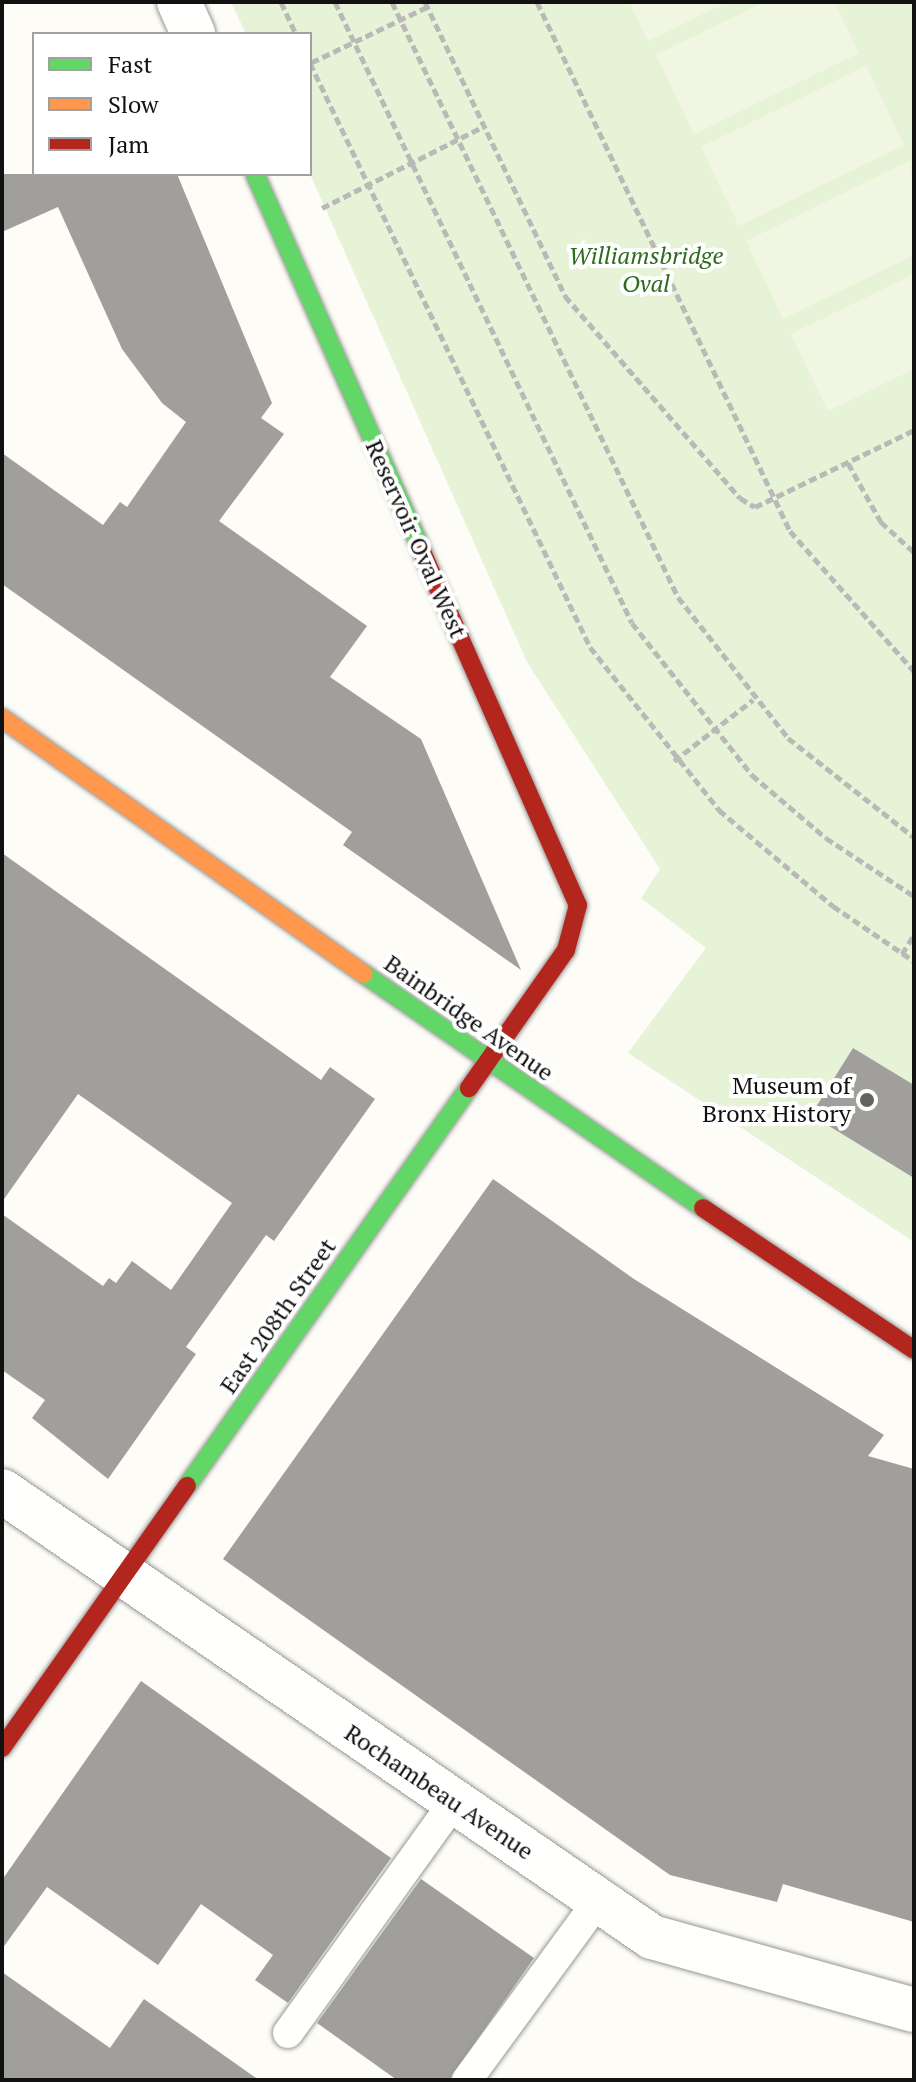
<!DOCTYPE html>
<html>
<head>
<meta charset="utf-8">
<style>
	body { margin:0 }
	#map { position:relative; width:916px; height:2082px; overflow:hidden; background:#fdfcf7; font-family:"PT Serif",serif }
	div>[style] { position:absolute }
	.green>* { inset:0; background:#e7f3d7 }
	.pitch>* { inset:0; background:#f0f6e1 }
	.building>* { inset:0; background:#a19f9c }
	.path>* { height:5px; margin-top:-2.5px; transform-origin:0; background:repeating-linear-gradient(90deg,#b9b9b8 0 8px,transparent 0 12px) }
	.roads { filter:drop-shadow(0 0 2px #979795) drop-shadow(0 0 2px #979795) }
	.lane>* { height:30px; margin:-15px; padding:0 15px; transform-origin:15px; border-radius:15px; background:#fffffe }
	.street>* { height:44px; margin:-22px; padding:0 22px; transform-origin:22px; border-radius:22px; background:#fffffe }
	.fast>* { height:18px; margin:-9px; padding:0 9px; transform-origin:9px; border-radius:9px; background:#63d668 }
	.slow>* { height:18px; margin:-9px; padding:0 9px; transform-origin:9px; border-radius:9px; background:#ff974d }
	.jam>* { height:18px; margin:-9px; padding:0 9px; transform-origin:9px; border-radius:9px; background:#b3261e }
	.dots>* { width:22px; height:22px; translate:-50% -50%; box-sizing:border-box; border:4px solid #fff; border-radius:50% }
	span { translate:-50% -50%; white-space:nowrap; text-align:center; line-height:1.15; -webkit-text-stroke:8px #fff; paint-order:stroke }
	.park-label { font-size:24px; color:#2f6b1f; font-style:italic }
	.street-label { font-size:24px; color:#111 }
	.poi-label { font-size:24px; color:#111 }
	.right { translate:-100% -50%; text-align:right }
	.frame { position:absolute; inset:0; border:4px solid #111; pointer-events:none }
	.legend { position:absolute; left:32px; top:32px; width:280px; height:144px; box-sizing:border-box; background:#fff; border:2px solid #a0a0a0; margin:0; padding:10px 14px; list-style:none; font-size:24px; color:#111 }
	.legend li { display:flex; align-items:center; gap:16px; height:40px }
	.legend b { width:40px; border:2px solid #a0a0a0 }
</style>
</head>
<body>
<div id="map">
	<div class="green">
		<div style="clip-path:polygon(231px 2px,914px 2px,914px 1242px,628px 1053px,706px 948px,641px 898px,660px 869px,527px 662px,310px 174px,310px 34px,246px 34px)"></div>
	</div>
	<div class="pitch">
		<div style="clip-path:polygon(629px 2px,728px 2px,648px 41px)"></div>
		<div style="clip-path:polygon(764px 2px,834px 2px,859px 53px,694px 134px,656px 55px)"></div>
		<div style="clip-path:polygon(866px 66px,904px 145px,739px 226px,701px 147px)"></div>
		<div style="clip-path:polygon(911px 160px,914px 255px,783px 319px,746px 241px)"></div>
		<div style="clip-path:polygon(914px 274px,914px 369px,828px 411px,791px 334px)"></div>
	</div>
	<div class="building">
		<div style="clip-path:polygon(2px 174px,177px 174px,272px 403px,261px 418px,284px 434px,219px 521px,367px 626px,330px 677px,421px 739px,521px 970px,343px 845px,352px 832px,2px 584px,2px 453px,103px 525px,120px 502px,127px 507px,186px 422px,162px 403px,122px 349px,58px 207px,2px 232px)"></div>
		<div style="clip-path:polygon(2px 853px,321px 1080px,330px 1067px,375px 1099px,274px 1241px,266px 1235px,186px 1347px,196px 1354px,108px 1479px,32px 1418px,45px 1400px,2px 1370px,2px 1214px,103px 1286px,109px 1278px,116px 1283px,132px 1261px,171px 1290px,232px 1203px,78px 1094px,2px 1202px)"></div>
		<div style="clip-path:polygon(853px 1048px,914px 1085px,914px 1178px,811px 1115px)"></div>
		<div style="clip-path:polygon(493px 1179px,634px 1279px,884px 1435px,868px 1456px,914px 1469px,914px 1922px,783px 1884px,777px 1902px,670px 1875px,223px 1559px)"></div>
		<div style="clip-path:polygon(141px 1681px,391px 1858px,288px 2003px,255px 1980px,273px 1955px,201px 1904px,158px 1965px,47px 1887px,2px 1949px,2px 1880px)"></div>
		<div style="clip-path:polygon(421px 1879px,534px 1958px,449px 2080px,397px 2080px,317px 2023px)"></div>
		<div style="clip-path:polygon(2px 1972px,110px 2048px,144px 1999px,259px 2080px,2px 2080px)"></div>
	</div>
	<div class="path">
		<div style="left:281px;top:2px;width:35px;rotate:65deg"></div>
		<div style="left:335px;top:2px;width:688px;rotate:64.44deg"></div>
		<div style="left:632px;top:623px;width:194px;rotate:51.7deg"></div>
		<div style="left:752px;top:775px;width:97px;rotate:40.4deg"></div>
		<div style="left:826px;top:838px;width:105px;rotate:33.4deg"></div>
		<div style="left:392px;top:2px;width:660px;rotate:64.33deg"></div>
		<div style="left:678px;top:597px;width:179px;rotate:52deg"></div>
		<div style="left:788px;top:738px;width:160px;rotate:38.2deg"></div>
		<div style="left:425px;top:2px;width:326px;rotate:64.5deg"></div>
		<div style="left:565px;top:296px;width:267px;rotate:49.1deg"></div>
		<div style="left:740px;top:498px;width:17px;rotate:31deg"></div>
		<div style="left:755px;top:507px;width:177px;rotate:-25.8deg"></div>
		<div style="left:537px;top:2px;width:586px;rotate:64.44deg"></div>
		<div style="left:790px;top:531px;width:187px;rotate:48.5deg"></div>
		<div style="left:427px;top:7px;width:130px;rotate:154.4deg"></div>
		<div style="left:310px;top:63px;width:648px;rotate:64.38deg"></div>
		<div style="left:590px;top:647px;width:208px;rotate:51.6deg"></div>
		<div style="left:719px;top:810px;width:149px;rotate:40.1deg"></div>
		<div style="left:833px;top:906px;width:98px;rotate:34.2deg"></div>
		<div style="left:322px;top:208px;width:182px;rotate:-26.8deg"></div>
		<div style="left:848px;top:463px;width:68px;rotate:60.8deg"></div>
		<div style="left:881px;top:522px;width:45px;rotate:42.3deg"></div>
		<div style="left:674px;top:761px;width:100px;rotate:-37.7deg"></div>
		<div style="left:902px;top:954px;width:22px;rotate:-58deg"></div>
	</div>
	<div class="roads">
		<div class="lane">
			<div style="left:288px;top:2033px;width:284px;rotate:-54.3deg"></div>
			<div style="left:467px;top:2080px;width:222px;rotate:-53.8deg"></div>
		</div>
		<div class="street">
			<div style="left:179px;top:2px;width:35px;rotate:66deg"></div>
			<div style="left:2px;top:1491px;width:788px;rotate:34.46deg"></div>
			<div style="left:652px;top:1937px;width:272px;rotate:15.6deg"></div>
		</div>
		<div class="fast">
			<div style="left:255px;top:174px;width:415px;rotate:66.1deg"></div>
			<div style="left:364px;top:974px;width:412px;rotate:34.6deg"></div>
			<div style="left:187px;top:1486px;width:488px;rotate:-54.7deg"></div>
		</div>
		<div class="slow">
			<div style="left:2px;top:718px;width:443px;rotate:35.3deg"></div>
		</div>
		<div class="jam">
			<div style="left:423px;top:554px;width:384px;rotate:66.2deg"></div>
			<div style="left:578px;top:905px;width:47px;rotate:104.9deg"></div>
			<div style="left:566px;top:950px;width:169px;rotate:125.1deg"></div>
			<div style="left:703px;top:1208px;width:254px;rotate:33.9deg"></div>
			<div style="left:2px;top:1748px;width:321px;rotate:-54.8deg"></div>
		</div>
	</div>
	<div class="dots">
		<div style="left:867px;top:1100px;background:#646362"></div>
	</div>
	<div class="park-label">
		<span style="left:646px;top:270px">Williamsbridge<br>Oval</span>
	</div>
	<div class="street-label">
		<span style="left:416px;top:539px;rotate:66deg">Reservoir Oval West</span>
		<span style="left:469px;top:1018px;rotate:35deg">Bainbridge Avenue</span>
		<span style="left:278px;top:1316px;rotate:-55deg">East 208th Street</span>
		<span style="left:439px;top:1792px;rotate:34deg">Rochambeau Avenue</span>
	</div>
	<div class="poi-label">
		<span class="right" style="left:851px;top:1100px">Museum of<br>Bronx History</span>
	</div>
	<div class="frame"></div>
	<ul class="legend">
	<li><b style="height:10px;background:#63d668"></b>Fast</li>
	<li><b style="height:10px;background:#ff974d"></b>Slow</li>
	<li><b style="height:10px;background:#b3261e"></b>Jam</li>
	</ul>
</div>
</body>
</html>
